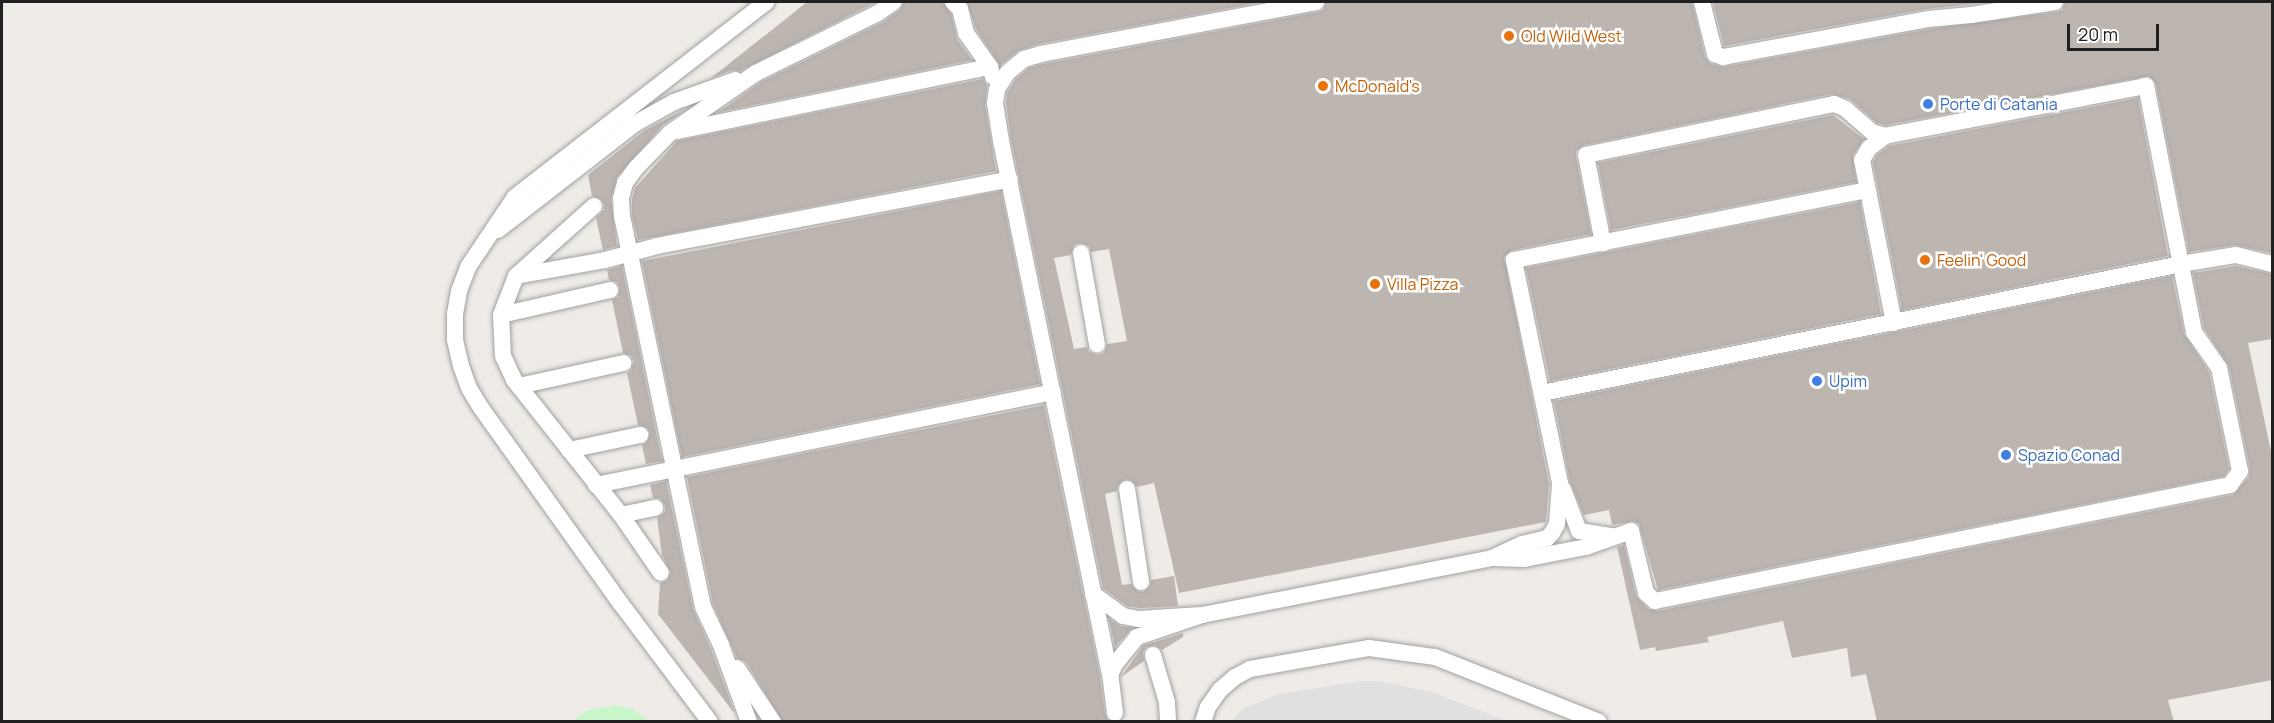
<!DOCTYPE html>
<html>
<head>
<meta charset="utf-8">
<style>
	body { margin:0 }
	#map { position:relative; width:2274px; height:723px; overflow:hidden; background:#efece7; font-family:Manrope,sans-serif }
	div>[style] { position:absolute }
	.park>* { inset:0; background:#c8f5c9 }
	.parking>* { inset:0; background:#e0e0e0 }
	.building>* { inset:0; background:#bdb5b0 }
	.roads { filter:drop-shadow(0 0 2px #a1a1a1) drop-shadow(0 0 2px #a1a1a1) }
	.lane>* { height:16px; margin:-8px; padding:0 8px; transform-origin:8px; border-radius:8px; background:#fff }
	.dots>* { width:16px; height:16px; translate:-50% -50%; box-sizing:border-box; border:3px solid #fff; border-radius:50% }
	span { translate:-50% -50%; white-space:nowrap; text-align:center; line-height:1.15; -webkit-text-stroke:5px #fff; paint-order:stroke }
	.food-label { font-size:16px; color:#c56008 }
	.left { translate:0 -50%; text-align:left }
	.shop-label { font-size:16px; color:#366cbe }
	.frame { position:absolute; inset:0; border:3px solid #202020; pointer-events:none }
	.scale { position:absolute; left:2067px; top:24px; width:92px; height:27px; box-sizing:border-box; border:3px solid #202020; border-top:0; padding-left:8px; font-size:18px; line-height:21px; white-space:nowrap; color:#202020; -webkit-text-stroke:4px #fff; paint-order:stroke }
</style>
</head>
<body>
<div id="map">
	<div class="park">
		<div style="clip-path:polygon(615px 705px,632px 709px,649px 721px,573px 721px,588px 710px)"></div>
	</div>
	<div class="parking">
		<div style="clip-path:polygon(1362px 681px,1378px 681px,1432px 692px,1507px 721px,1232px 721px,1244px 708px,1279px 694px)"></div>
	</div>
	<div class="building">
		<div style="clip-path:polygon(807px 2px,876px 2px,740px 71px,732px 70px,711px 78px)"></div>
		<div style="clip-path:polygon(904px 2px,943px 2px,951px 14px,957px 39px,972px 60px,719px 112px,761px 82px,883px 22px,900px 10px)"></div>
		<div style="clip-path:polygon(967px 2px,1262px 2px,1038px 44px,1018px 51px,1000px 65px,976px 29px)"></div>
		<div style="clip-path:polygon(evenodd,1326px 2px,1692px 2px,1705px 57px,1711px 64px,1724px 67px,1929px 29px,2057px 12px,2062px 10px,2065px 2px,2272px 2px,2272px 253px,2235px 245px,2189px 252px,2156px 84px,2149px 76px,1886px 125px,1877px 123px,1850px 99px,1832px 94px,1584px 145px,1576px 151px,1576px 157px,1591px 234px,1512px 250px,1504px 257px,1549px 484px,1546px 522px,1179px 593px,1154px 483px,1137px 487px,1131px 480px,1125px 479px,1118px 485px,1117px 491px,1105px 494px,1122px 585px,1131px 584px,1137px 591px,1143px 592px,1150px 586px,1151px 580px,1174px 576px,1178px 606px,1140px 608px,1127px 606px,1103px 588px,1011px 139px,1006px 103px,1007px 93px,1016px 79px,1029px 68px,1043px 64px,1318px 12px,1323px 10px,1326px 2px,1080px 243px,1089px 246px,1091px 252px,1109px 249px,1127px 341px,1107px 344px,1104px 353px,1098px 355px,1089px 352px,1087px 347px,1074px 349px,1054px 258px,1071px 255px,1074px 245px,1080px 243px)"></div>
		<div style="clip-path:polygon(1713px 2px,1990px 2px,1926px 9px,1724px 46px)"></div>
		<div style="clip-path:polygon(983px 79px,987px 86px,985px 105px,996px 171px,638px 240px,632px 216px,632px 199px,635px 188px,677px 141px)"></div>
		<div style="clip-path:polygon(2138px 98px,2168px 256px,1902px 310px,1873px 162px,1877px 155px,1889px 146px)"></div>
		<div style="clip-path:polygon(686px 109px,663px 125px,617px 177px,611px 199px,617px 246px,603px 250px,596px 218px,604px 210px,604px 204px,601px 199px,592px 196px,588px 175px,645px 130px)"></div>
		<div style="clip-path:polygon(1833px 115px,1864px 139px,1853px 155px,1856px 182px,1611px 230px,1598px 163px)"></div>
		<div style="clip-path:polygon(1001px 191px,1040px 384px,682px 457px,642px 261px)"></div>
		<div style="clip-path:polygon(1860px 202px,1881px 314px,1550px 381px,1526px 268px)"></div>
		<div style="clip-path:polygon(622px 266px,662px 461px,646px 464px,642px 445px,647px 442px,650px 433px,647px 428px,638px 425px,627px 373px,631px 370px,634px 361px,631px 356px,623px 353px,612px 300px,618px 297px,620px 288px,617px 282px,609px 280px,607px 270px)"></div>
		<div style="clip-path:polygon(2236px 266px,2272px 274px,2272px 339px,2248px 343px,2272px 456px,2272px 680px,2168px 700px,2174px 722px,1877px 722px,1866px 674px,1851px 677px,1847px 648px,1792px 658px,1783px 621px,1707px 637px,1709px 642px,1656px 651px,1655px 647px,1640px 650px,1617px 547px,1624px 545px,1636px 596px,1648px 609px,1657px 611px,2233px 495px,2249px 477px,2250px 469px,2229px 366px,2204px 328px,2193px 273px)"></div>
		<div style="clip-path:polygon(2172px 276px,2184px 334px,2209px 372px,2229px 469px,2224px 476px,1658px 590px,1639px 524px,1633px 521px,1612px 525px,1609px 510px,1584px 515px,1570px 482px,1554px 401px)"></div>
		<div style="clip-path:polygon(1044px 405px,1100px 677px,1105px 714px,1109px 722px,783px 722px,746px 662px,737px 658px,713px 604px,687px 477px)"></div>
		<div style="clip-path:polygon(666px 481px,693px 609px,711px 649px,735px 714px,658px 614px,660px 583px,667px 581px,671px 573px,662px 555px,657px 518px,665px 512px,665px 505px,659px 498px,653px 498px,650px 485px)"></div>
		<div style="clip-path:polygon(1109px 619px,1121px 626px,1132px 628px,1115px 647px)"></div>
		<div style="clip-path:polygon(1183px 633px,1183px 637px,1162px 650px,1155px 645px,1146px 647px,1143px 653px,1144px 661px,1121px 677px,1143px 646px)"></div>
	</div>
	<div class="roads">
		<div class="lane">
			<div style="left:953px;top:2px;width:10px;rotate:45deg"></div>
			<div style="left:960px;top:9px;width:25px;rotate:76deg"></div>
			<div style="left:966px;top:33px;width:42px;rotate:54.8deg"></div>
			<div style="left:990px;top:67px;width:10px;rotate:73deg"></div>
			<div style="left:1702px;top:2px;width:54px;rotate:76deg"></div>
			<div style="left:1715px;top:54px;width:9px;rotate:21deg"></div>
			<div style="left:1723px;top:57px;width:208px;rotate:-10.5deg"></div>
			<div style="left:1928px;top:19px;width:43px;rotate:-5.3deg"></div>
			<div style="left:1971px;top:15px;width:85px;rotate:-8.8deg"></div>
			<div style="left:677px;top:131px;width:319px;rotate:-11.6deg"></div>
			<div style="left:1885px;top:136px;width:20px;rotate:143deg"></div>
			<div style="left:1869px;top:148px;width:14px;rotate:120deg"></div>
			<div style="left:1862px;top:160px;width:166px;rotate:78.9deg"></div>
			<div style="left:594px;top:206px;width:105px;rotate:138.1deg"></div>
			<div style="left:516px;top:276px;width:42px;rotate:111deg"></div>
			<div style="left:501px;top:315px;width:41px;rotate:87.2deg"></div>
			<div style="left:503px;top:356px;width:26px;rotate:65deg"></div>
			<div style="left:514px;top:380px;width:172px;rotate:51.6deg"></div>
			<div style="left:621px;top:515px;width:70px;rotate:55.4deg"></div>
			<div style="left:498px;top:230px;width:175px;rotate:-37.8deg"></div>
			<div style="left:636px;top:123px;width:43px;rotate:-28.9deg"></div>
			<div style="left:674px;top:102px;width:65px;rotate:-19.8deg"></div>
			<div style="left:1081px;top:253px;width:93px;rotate:80.1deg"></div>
			<div style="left:516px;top:276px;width:90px;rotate:-10.2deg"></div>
			<div style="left:605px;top:260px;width:54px;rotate:-15.1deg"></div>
			<div style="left:657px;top:246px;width:359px;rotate:-10.7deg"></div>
			<div style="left:501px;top:315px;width:112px;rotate:-12.9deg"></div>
			<div style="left:519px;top:386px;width:107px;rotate:-12.4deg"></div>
			<div style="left:1542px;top:393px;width:652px;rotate:-11.41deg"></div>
			<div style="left:2181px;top:264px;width:56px;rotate:-9.3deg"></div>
			<div style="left:2236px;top:255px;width:37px;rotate:14deg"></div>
			<div style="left:569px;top:450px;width:73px;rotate:-11.9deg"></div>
			<div style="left:596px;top:485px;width:466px;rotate:-11.5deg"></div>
			<div style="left:1127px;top:489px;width:94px;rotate:81.4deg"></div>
			<div style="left:1563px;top:489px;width:45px;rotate:69.1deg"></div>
			<div style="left:1579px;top:531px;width:33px;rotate:9deg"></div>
			<div style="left:621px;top:515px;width:35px;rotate:-12deg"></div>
			<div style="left:1492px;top:558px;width:32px;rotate:2deg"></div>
			<div style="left:1524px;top:559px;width:63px;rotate:-11deg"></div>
			<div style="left:1586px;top:547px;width:48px;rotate:-19.6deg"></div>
			<div style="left:1631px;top:531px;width:64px;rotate:76.4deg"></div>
			<div style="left:1646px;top:593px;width:12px;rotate:42deg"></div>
			<div style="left:1655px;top:601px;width:587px;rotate:-11.41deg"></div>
			<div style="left:2230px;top:485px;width:17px;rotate:-54deg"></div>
			<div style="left:2240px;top:471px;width:105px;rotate:-101.5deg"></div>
			<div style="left:2219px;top:368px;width:44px;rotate:-124.8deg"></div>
			<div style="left:2194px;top:332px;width:251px;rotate:-101deg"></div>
			<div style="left:2146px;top:86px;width:266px;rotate:169.2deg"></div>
			<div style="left:1885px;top:136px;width:14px;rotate:-163deg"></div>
			<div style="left:1872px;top:132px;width:35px;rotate:-139deg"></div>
			<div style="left:1846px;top:109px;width:13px;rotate:-157deg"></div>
			<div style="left:1834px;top:104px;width:253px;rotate:168.4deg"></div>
			<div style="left:1586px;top:155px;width:90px;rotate:79.1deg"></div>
			<div style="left:1093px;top:594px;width:37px;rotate:36deg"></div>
			<div style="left:1123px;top:616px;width:16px;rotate:11deg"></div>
			<div style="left:1139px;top:619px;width:63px;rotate:-3.6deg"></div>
			<div style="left:1202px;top:615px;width:69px;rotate:161.3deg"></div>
			<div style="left:1137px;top:637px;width:35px;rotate:129deg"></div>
			<div style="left:1115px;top:664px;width:12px;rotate:114deg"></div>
			<div style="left:1202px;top:615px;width:296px;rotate:-11.1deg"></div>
			<div style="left:1492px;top:558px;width:33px;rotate:-25deg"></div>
			<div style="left:1522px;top:544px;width:26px;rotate:-13deg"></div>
			<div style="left:1547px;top:538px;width:7px;rotate:-45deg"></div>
			<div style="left:1552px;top:533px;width:10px;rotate:-61deg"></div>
			<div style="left:1557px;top:524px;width:41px;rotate:-85.8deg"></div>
			<div style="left:1560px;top:483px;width:228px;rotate:-101.7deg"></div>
			<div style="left:1514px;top:260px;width:360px;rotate:-11.2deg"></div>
			<div style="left:1153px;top:655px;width:49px;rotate:73.4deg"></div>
			<div style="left:1167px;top:702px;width:20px;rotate:87deg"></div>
			<div style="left:737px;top:668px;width:65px;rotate:56.3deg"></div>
			<div style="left:1115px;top:713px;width:38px;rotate:-97deg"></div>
			<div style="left:1110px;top:675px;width:545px;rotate:-101.54deg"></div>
			<div style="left:1001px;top:141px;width:38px;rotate:-99deg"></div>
			<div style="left:995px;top:103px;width:14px;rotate:-82deg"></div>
			<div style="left:997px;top:89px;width:20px;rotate:-57deg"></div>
			<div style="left:1008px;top:72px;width:21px;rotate:-39deg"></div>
			<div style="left:1024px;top:59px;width:18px;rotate:-16deg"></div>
			<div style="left:1041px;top:54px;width:280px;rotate:-10.7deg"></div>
			<div style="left:710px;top:722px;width:148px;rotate:-127deg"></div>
			<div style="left:621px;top:604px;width:241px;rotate:-125.5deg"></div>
			<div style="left:481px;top:408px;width:23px;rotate:-121deg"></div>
			<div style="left:469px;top:388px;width:23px;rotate:-110deg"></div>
			<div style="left:461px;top:366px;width:28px;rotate:-103deg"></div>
			<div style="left:455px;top:339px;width:25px;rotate:-90deg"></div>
			<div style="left:455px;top:314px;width:23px;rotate:-80deg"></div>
			<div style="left:459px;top:291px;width:26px;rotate:-69deg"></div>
			<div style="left:468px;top:267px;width:84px;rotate:-56.1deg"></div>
			<div style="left:515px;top:197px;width:318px;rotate:-37.8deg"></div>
			<div style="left:749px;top:722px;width:82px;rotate:-110deg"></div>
			<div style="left:721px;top:645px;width:42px;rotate:-115.3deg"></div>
			<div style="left:703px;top:607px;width:398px;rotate:-101.7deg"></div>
			<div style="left:622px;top:217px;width:19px;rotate:-93deg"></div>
			<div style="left:621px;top:198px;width:16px;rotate:-75deg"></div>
			<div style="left:625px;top:183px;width:19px;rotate:-54deg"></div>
			<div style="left:636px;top:168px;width:50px;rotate:-45.8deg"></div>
			<div style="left:671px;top:132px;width:103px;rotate:-34.8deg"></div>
			<div style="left:756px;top:73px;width:136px;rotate:-26.2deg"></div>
			<div style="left:878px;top:13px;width:19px;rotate:-35deg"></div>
			<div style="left:1203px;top:722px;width:16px;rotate:-72deg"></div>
			<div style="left:1208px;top:707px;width:21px;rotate:-55deg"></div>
			<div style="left:1220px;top:690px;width:20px;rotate:-41deg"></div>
			<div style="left:1235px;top:677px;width:17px;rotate:-28deg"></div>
			<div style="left:1250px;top:669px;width:121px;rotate:-10deg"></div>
			<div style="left:1369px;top:648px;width:67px;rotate:7.8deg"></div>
			<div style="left:1435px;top:657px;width:176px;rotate:21.6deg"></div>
		</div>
	</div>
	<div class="dots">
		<div style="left:1509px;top:36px;background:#e8710a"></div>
		<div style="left:1323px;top:86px;background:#e8710a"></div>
		<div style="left:1928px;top:104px;background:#3f7fe0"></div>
		<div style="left:1925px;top:260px;background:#e8710a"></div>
		<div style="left:1375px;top:284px;background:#e8710a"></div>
		<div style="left:1817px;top:381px;background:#3f7fe0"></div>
		<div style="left:2006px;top:455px;background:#3f7fe0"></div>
	</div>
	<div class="food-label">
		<span class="left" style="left:1521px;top:36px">Old Wild West</span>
		<span class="left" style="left:1335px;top:86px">McDonald's</span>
		<span class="left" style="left:1937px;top:260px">Feelin' Good</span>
		<span class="left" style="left:1387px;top:284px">Villa Pizza</span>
	</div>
	<div class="shop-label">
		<span class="left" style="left:1940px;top:104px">Porte di Catania</span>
		<span class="left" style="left:1829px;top:381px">Upim</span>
		<span class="left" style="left:2018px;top:455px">Spazio Conad</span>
	</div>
	<div class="frame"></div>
	<div class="scale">20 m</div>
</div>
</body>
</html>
